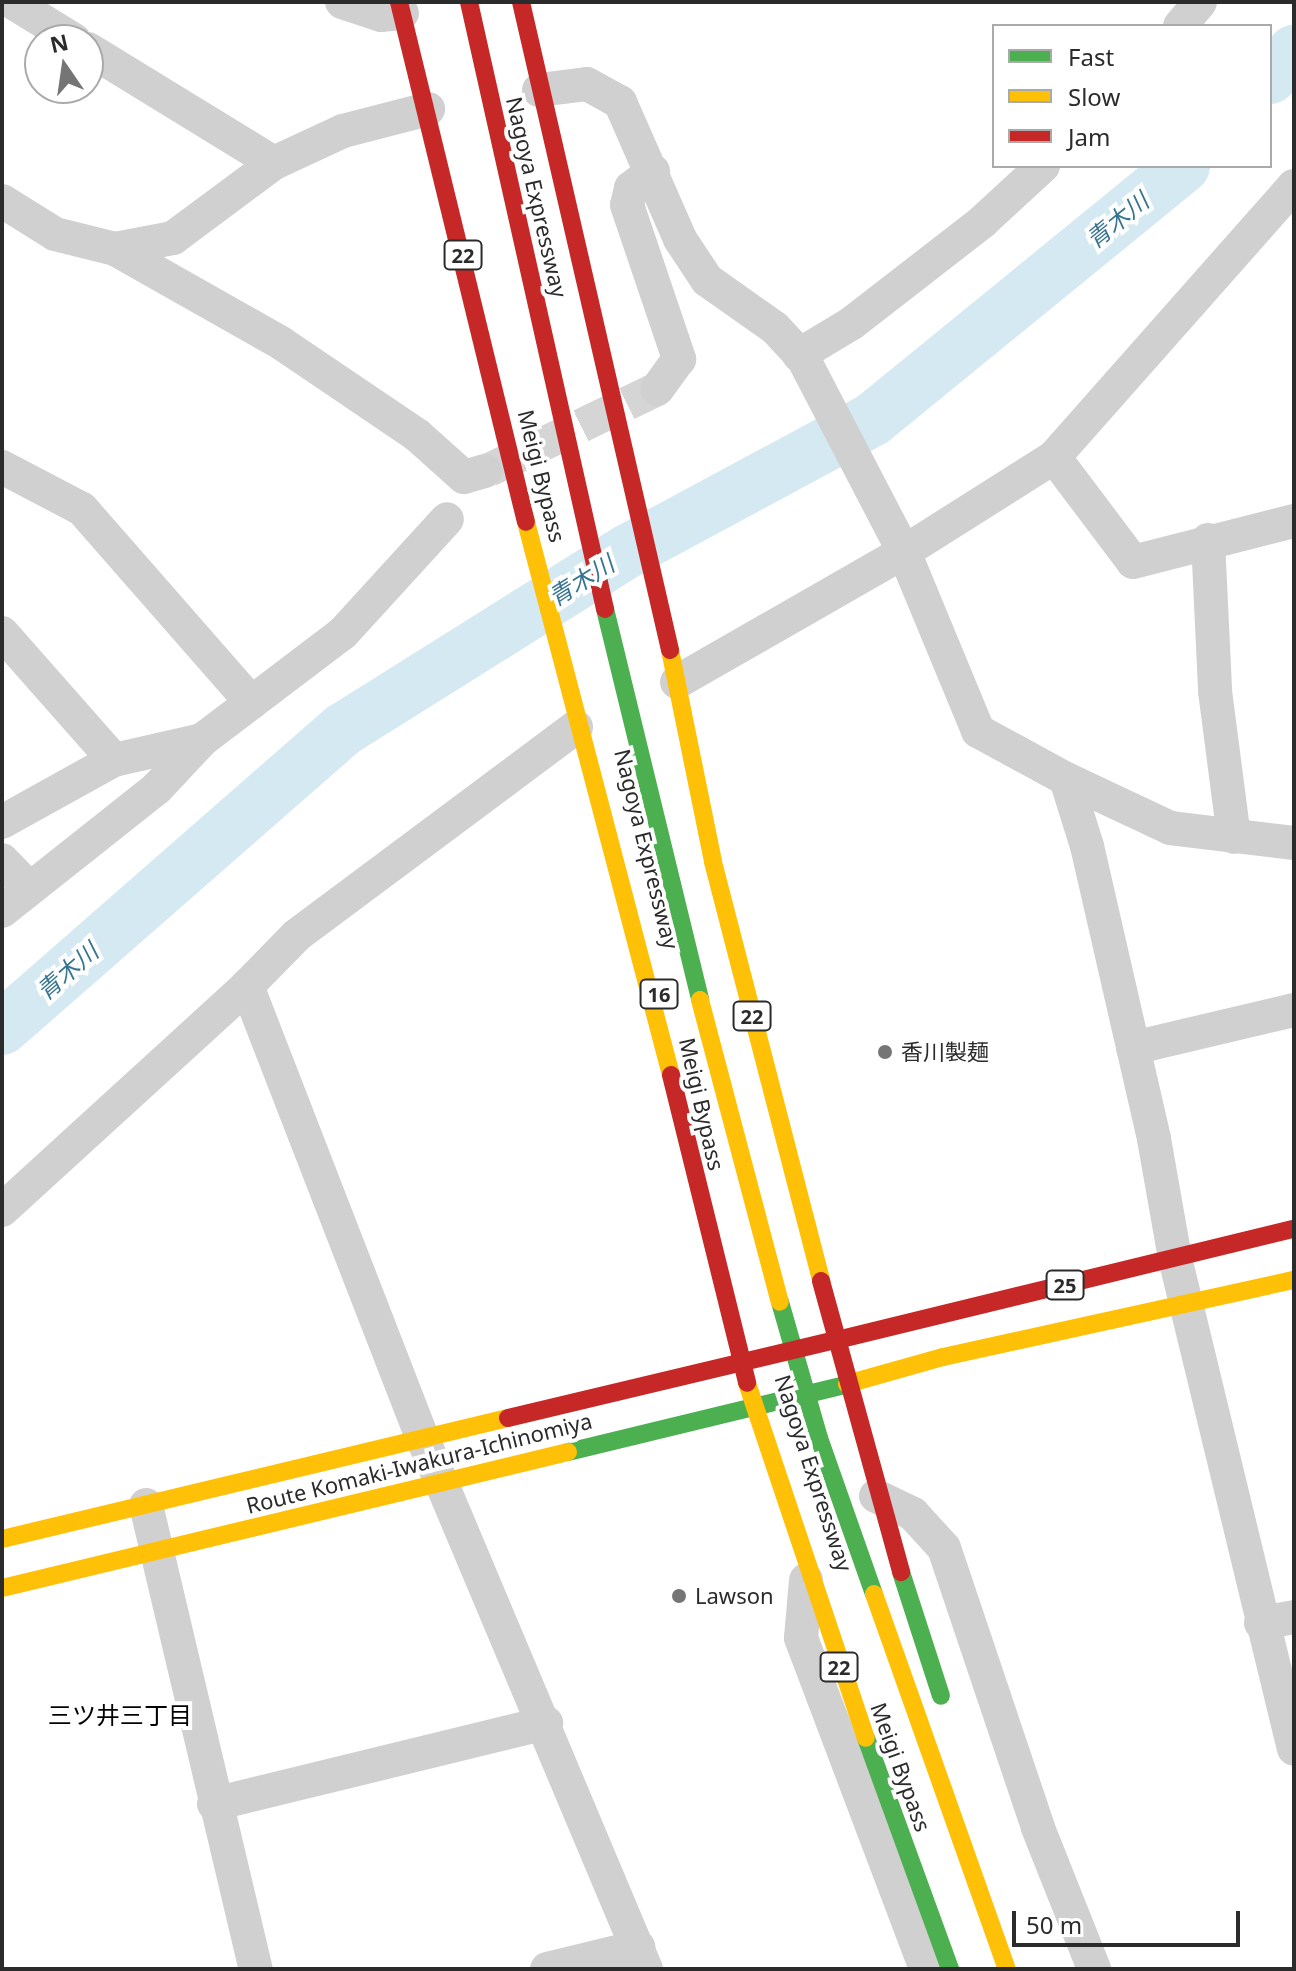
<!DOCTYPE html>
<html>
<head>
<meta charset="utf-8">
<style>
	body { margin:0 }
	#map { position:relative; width:1296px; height:1971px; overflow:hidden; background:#fff; font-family:"Noto Sans","Noto Sans JP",sans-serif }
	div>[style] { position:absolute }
	.river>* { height:54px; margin:-27px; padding:0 27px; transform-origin:27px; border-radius:27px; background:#d4e9f2 }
	.street-tunnel>* { height:34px; margin-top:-17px; transform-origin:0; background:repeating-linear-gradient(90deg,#d5d5d5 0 34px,transparent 0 51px) }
	.street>* { height:34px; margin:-17px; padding:0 17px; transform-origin:17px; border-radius:17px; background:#d0d0d0 }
	.fast>* { height:18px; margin:-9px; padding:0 9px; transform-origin:9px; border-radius:9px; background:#4caf50 }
	.slow>* { height:18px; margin:-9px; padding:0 9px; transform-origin:9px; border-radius:9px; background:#ffc107 }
	.jam>* { height:18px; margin:-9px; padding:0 9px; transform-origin:9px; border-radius:9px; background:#c62828 }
	.dots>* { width:22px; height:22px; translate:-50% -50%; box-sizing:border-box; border:4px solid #fff; border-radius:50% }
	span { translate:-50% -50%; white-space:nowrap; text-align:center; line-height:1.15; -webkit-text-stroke:8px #fff; paint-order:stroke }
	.shield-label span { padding:2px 6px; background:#fff; border:2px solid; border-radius:6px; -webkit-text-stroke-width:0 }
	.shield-label { font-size:20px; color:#2b2b2b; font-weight:700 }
	.street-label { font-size:22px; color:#2b2b2b }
	.poi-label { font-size:22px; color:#2b2b2b }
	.left { translate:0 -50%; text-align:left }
	.water-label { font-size:24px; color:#367490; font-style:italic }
	.neighbourhood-label { font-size:24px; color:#000 }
	.frame { position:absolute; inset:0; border:4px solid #2b2b2b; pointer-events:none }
	.legend { position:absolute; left:992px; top:24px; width:280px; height:144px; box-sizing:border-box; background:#fff; border:2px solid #aaa; margin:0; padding:10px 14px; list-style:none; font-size:24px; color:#2b2b2b }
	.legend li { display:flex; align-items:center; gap:16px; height:40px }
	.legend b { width:40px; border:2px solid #aaa }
	.north { position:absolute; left:24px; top:24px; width:80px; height:80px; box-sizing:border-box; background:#fff; border:2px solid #aaa; border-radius:50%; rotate:347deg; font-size:22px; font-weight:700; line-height:32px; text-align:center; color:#2b2b2b }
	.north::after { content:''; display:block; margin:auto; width:28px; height:36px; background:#757575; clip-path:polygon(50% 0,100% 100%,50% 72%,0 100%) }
	.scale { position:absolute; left:1012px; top:1911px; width:228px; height:36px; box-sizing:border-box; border:4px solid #2b2b2b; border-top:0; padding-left:10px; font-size:24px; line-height:28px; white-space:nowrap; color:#2b2b2b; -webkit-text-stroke:6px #fff; paint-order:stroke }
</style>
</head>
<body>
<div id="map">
	<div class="river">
		<div style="left:1270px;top:77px;width:35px;rotate:-46deg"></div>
		<div style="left:2px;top:1028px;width:454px;rotate:-41.2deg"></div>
		<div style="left:344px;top:729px;width:335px;rotate:-32.1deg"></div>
		<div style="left:628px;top:551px;width:278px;rotate:-28.3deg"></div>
		<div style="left:873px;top:419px;width:400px;rotate:-39.2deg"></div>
	</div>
	<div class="street-tunnel">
		<div style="left:489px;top:470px;width:187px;rotate:-25.7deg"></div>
	</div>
	<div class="street">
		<div style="left:12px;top:2px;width:73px;rotate:31.5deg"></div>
		<div style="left:342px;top:2px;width:41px;rotate:18.4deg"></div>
		<div style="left:381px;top:15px;width:21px;rotate:-5deg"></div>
		<div style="left:1180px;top:26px;width:31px;rotate:-50deg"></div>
		<div style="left:88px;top:49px;width:218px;rotate:31.5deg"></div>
		<div style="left:539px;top:90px;width:48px;rotate:-7.1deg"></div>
		<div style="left:587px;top:84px;width:38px;rotate:29deg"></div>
		<div style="left:620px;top:102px;width:150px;rotate:66.3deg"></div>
		<div style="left:680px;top:239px;width:49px;rotate:56.6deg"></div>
		<div style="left:707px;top:280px;width:83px;rotate:35.2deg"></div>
		<div style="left:775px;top:328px;width:41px;rotate:47deg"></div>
		<div style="left:803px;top:358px;width:219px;rotate:62.5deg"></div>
		<div style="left:904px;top:552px;width:194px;rotate:67.5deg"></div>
		<div style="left:978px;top:731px;width:100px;rotate:28.6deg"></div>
		<div style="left:1066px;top:779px;width:70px;rotate:72.6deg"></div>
		<div style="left:1087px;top:846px;width:301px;rotate:77.1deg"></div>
		<div style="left:1154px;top:1139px;width:121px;rotate:80deg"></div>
		<div style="left:1175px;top:1258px;width:505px;rotate:76.38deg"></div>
		<div style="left:653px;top:171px;width:28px;rotate:142deg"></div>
		<div style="left:631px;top:188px;width:17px;rotate:103deg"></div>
		<div style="left:627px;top:205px;width:163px;rotate:71.3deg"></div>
		<div style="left:679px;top:359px;width:37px;rotate:126deg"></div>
		<div style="left:2px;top:201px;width:62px;rotate:31.9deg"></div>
		<div style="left:55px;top:234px;width:62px;rotate:14deg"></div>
		<div style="left:115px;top:249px;width:59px;rotate:-10.7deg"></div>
		<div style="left:173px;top:238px;width:126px;rotate:-36.6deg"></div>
		<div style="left:274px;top:163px;width:76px;rotate:-24.9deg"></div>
		<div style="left:343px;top:131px;width:88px;rotate:-14.5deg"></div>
		<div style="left:115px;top:249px;width:191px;rotate:29.5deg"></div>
		<div style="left:281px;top:343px;width:164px;rotate:34.1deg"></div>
		<div style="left:417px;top:435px;width:63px;rotate:41.8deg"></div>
		<div style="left:464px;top:477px;width:22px;rotate:-16deg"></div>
		<div style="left:799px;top:355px;width:62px;rotate:-31.1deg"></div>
		<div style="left:852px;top:323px;width:165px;rotate:-37.8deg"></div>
		<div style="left:982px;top:222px;width:83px;rotate:-42.6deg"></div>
		<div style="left:1054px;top:457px;width:131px;rotate:53deg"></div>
		<div style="left:1133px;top:562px;width:166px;rotate:-14.3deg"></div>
		<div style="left:2px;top:467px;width:90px;rotate:27.7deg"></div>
		<div style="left:82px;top:509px;width:257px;rotate:48.8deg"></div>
		<div style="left:1208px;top:540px;width:151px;rotate:87.3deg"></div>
		<div style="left:1215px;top:691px;width:147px;rotate:82.6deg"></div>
		<div style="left:2px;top:633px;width:169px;rotate:48.6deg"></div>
		<div style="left:677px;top:682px;width:262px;rotate:-29.8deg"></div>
		<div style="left:904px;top:552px;width:178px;rotate:-32.3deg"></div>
		<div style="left:1054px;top:457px;width:362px;rotate:-48.5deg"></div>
		<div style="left:576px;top:727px;width:349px;rotate:143.3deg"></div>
		<div style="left:296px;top:936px;width:70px;rotate:134.4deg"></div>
		<div style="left:247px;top:986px;width:486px;rotate:68.8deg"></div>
		<div style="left:423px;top:1439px;width:575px;rotate:67.18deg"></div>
		<div style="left:1066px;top:779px;width:115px;rotate:25.2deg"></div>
		<div style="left:1170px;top:828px;width:125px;rotate:6.9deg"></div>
		<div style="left:2px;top:822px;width:128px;rotate:-29deg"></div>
		<div style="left:114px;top:760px;width:90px;rotate:-12.8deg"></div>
		<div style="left:202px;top:740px;width:177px;rotate:-37.2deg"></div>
		<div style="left:343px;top:633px;width:154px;rotate:-47.6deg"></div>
		<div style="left:2px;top:860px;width:37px;rotate:46deg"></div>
		<div style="left:2px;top:911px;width:198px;rotate:-38.4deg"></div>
		<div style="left:157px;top:788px;width:66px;rotate:-46.8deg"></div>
		<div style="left:1133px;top:1048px;width:165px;rotate:-13.3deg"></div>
		<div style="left:2px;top:1210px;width:332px;rotate:-42.4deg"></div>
		<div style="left:876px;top:1496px;width:41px;rotate:25.9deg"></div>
		<div style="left:913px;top:1514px;width:46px;rotate:47.6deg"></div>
		<div style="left:944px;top:1548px;width:295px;rotate:71.4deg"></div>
		<div style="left:1038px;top:1828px;width:152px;rotate:68.3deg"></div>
		<div style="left:146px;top:1505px;width:477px;rotate:76.7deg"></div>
		<div style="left:806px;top:1580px;width:58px;rotate:94.9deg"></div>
		<div style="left:801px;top:1638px;width:354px;rotate:69.3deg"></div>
		<div style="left:1261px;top:1623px;width:34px;rotate:-10deg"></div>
		<div style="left:214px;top:1804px;width:342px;rotate:-13.7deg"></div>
		<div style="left:547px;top:1969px;width:94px;rotate:-13.6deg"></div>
	</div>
	<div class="fast">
		<div style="left:605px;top:609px;width:402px;rotate:76.3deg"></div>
		<div style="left:780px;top:1302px;width:141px;rotate:74deg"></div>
		<div style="left:819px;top:1438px;width:165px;rotate:70.6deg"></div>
		<div style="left:568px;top:1452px;width:285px;rotate:-13.6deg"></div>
		<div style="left:901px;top:1572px;width:130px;rotate:72.1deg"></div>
		<div style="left:866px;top:1738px;width:246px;rotate:70deg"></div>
	</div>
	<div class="slow">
		<div style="left:526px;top:522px;width:572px;rotate:75.31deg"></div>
		<div style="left:670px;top:650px;width:216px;rotate:78.5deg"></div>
		<div style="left:713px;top:862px;width:433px;rotate:75.5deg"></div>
		<div style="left:700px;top:1000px;width:312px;rotate:75.2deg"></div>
		<div style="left:747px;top:1383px;width:374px;rotate:71.5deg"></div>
		<div style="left:847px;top:1384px;width:100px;rotate:-15.7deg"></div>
		<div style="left:943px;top:1357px;width:359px;rotate:-12.4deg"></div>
		<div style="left:2px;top:1539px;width:520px;rotate:-13.45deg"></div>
		<div style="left:2px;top:1588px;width:582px;rotate:-13.51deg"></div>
		<div style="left:874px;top:1594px;width:398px;rotate:70.5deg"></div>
	</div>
	<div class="jam">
		<div style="left:399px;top:2px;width:535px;rotate:76.28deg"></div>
		<div style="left:469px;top:2px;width:622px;rotate:77.37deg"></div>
		<div style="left:521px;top:2px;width:665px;rotate:77.05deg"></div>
		<div style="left:671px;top:1075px;width:317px;rotate:76.1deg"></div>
		<div style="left:821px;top:1281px;width:302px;rotate:74.6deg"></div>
		<div style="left:837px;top:1340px;width:470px;rotate:-13.7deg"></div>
		<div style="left:508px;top:1418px;width:329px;rotate:-13.4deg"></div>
	</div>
	<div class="dots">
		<div style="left:885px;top:1052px;background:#757575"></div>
		<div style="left:679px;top:1596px;background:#757575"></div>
	</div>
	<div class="shield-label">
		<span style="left:463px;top:255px">22</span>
		<span style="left:659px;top:994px">16</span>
		<span style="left:752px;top:1016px">22</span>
		<span style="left:1065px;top:1285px">25</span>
		<span style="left:839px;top:1667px">22</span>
	</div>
	<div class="street-label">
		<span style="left:537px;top:197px;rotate:77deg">Nagoya Expressway</span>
		<span style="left:542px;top:476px;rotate:76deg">Meigi Bypass</span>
		<span style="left:647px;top:849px;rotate:76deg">Nagoya Expressway</span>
		<span style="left:702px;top:1104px;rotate:77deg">Meigi Bypass</span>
		<span style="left:419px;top:1463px;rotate:-14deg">Route Komaki-Iwakura-Ichinomiya</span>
		<span style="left:814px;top:1473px;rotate:72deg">Nagoya Expressway</span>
		<span style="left:901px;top:1767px;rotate:70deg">Meigi Bypass</span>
	</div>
	<div class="poi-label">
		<span class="left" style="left:901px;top:1052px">香川製麺</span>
		<span class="left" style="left:695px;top:1596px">Lawson</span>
	</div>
	<div class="water-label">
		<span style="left:1117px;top:220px;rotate:-39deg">青木川</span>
		<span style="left:581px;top:580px;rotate:-32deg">青木川</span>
		<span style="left:67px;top:971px;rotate:-41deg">青木川</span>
	</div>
	<div class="neighbourhood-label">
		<span style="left:120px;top:1715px">三ツ井三丁目</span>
	</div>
	<div class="frame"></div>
	<ul class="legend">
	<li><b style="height:10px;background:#4caf50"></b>Fast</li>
	<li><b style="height:10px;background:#ffc107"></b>Slow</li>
	<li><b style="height:10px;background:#c62828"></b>Jam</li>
	</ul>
	<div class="north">N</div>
	<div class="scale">50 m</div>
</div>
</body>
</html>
